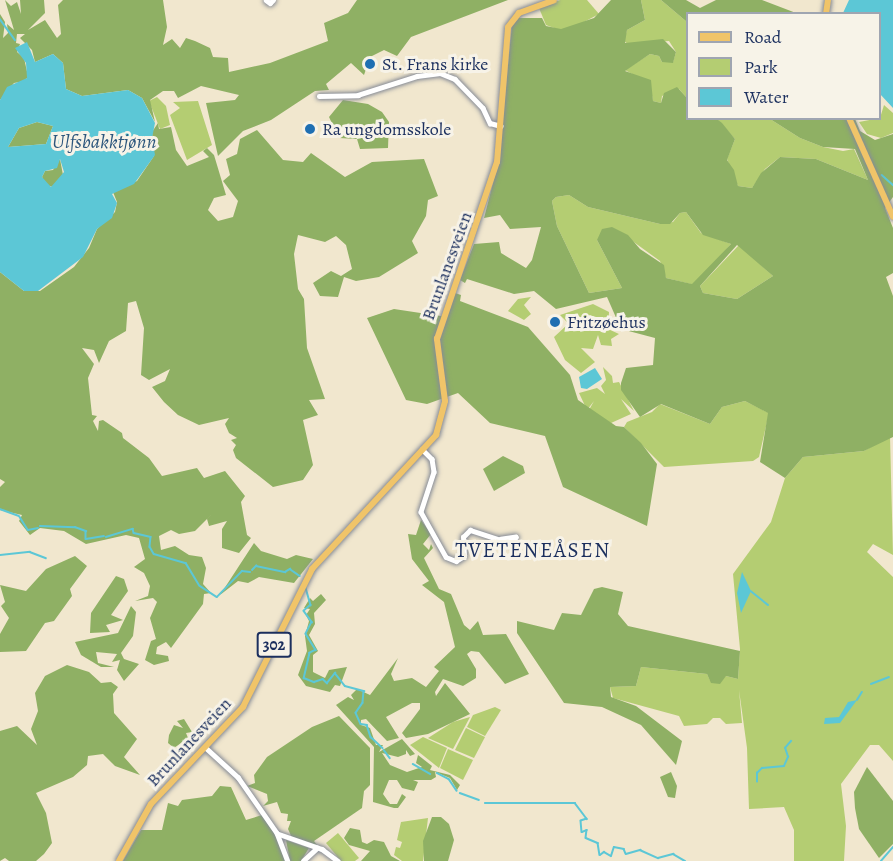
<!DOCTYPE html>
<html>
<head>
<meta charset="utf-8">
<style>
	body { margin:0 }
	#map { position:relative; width:893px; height:861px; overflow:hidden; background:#f1e7ce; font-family:Alegreya,serif }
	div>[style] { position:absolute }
	.green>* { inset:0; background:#b4cd72 }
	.forest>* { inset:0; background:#8fb064 }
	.water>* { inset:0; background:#5cc7d6 }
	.stream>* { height:1.5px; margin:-0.75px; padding:0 0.75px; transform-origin:0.75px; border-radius:0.75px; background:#5cc7d6 }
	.roads { filter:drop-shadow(0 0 2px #868b96) drop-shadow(0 0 2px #868b96) }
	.tertiary>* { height:4.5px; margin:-2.25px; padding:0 2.25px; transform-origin:2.25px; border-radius:2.25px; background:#fff }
	.primary>* { height:6px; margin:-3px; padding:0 3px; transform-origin:3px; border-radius:3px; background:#f0c469 }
	.dots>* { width:16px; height:16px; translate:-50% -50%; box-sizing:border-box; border:3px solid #f7f3e8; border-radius:50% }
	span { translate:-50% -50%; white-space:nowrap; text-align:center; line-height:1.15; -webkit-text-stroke:6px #f7f3e8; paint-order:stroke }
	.shield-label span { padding:2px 4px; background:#f7f3e8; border:2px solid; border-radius:4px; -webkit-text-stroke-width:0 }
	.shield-label { font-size:16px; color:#1b2f5e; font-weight:700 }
	.poi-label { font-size:18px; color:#1b2f5e }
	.left { translate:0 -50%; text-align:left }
	.street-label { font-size:18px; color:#1b2f5e }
	.water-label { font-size:20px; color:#2b557c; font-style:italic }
	.quarter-label { font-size:21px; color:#1b2f5e; letter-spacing:1.5px }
	.legend { position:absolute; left:686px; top:12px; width:195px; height:108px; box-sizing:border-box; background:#f7f3e8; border:2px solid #9fa5b1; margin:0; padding:8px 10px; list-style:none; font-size:18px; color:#1b2f5e }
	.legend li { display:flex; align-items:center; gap:12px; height:30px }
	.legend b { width:30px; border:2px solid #9fa5b1 }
</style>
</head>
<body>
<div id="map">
	<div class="green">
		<div style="clip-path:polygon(560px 0,587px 0,599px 14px,565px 32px,546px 25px,539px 8px)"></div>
		<div style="clip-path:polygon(641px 0,661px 0,687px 22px,687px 98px,679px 89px,662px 96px,661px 103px,653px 101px,650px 84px,625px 70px,650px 54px,659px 56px,662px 62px,673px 62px,676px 52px,669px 41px,628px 44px,624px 41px,627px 30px,645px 20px)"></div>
		<div style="clip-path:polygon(157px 97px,166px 106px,170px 125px,160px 129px,149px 101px)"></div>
		<div style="clip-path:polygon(198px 101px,212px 145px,187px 160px,170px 115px,180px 108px,173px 102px)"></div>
		<div style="clip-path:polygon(884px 105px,893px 113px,893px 133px,881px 138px,867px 134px,859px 122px,880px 118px)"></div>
		<div style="clip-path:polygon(717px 119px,770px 119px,800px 138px,823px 147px,843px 151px,854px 149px,868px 180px,816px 159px,780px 157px,765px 169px,752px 188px,738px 186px,727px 159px,735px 139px)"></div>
		<div style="clip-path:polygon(569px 195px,588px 207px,660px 224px,673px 222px,680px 213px,686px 212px,701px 233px,731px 244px,695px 285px,666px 278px,660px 261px,631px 240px,597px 240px,622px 288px,589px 293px,557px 226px,552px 201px,556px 197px)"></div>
		<div style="clip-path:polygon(739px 245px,773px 276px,737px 299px,703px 293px,700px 286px)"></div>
		<div style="clip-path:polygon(531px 297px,524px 305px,531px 314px,524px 320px,508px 311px,518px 299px)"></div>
		<div style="clip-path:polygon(593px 304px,609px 312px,608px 329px,619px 334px,611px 339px,612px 346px,601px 345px,598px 335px,593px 349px,581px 348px,595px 362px,581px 373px,565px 360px,554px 337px,567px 325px,573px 331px,575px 330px,560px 315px)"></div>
		<div style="clip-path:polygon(603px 367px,612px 376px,613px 383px,619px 382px,634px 411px,621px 399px,631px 414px,611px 423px,589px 410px,594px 401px,587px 410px,579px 393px,597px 388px,605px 394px,601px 386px,606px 380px)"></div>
		<div style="clip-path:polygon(745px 401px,769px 413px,759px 457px,753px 461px,664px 467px,624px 427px,627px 422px,652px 412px,660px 404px,710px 424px,722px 407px)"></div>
		<div style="clip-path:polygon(890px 436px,893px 555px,873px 544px,867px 552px,893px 577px,893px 761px,879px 745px,870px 745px,841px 784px,846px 826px,844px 861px,794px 861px,794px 830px,784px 807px,749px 809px,747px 748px,739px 690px,742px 723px,726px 724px,720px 718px,713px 718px,707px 724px,684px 726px,679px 716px,613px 698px,610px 687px,636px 686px,641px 667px,707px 674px,710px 680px,726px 676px,738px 679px,740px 649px,733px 574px,771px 522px,785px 478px,803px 457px,864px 451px)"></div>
		<div style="clip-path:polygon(495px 707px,501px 710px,485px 736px,467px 727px,473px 715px)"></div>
		<div style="clip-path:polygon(470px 717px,453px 749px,428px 738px,453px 722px)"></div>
		<div style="clip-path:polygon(466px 728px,485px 737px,474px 758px,455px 750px)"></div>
		<div style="clip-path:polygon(423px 737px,447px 748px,439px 768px,410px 745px)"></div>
		<div style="clip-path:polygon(448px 749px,473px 760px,463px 780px,440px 768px)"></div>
		<div style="clip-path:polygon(428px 818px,423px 861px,402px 861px,394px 855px,396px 847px,400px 848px,402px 842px,397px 840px,401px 822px)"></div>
		<div style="clip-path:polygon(338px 833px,359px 858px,355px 861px,341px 861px,326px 843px)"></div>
	</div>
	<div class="forest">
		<div style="clip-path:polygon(5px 0,11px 6px,17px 2px,21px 14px,20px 0,44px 0,45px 13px,28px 30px,45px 20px,57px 38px,61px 34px,58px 5px,63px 0,163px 0,167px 27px,163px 45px,172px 39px,180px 48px,186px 38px,195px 41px,210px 48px,213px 57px,228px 58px,229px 72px,270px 63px,328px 41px,324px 23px,348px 13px,357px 0,508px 0,411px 37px,397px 56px,384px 50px,370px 57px,364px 75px,351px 63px,326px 84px,329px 90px,315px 91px,271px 120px,243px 131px,218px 156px,206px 103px,235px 100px,239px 95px,201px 86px,178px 98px,174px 91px,163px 91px,150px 100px,155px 122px,142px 98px,128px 90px,82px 96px,66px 89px,63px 63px,53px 54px,35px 62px,32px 50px,20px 38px,25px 34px,17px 34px,16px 43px,20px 44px,17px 52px,24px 58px,28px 76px,25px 81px,14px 83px,0 100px,0 14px,5px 22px,3px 38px,8px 33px,7px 24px,14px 30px)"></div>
		<div style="clip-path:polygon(evenodd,611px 0,641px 0,645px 20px,627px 30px,625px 43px,663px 39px,676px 52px,673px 63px,662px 62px,659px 56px,650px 54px,625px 71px,651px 80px,653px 101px,661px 103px,664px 93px,677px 87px,687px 98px,688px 118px,717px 119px,722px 123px,735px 139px,727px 160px,734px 170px,738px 186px,752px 188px,761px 173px,780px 157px,816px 159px,868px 180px,855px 149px,823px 147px,800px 138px,770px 119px,855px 119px,860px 131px,875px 140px,893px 134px,893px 197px,885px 208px,893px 228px,893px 273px,886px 277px,893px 296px,893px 437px,864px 451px,803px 457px,785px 478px,760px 462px,768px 413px,745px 401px,722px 407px,710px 424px,661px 404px,640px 417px,621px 390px,621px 383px,626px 368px,653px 365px,655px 338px,621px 329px,607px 297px,556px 309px,534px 291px,514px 294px,467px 279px,465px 283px,460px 280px,474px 244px,499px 242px,501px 253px,526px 268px,532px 260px,541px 227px,510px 229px,500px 215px,484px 218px,499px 160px,512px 24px,518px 18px,542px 18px,546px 26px,561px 29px,594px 18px,611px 0,569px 195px,588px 207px,660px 224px,670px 224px,680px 213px,686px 212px,703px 235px,731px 244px,692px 284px,666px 278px,664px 265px,640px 249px,628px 235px,612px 227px,602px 229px,597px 240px,622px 288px,589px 293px,557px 226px,552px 201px,556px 197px,569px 195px,611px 0,737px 245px,773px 276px,737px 299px,703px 293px,700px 286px,737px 245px)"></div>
		<div style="clip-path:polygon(661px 0,686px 0,700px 8px,716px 0,762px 0,796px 13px,688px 14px,687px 22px)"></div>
		<div style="clip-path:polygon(343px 100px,368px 104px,382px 112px,389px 122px,388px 148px,360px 149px,357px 139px,339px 138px,329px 117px)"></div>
		<div style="clip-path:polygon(37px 122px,53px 126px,46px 144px,8px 147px,19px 128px)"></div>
		<div style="clip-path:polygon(158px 123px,159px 129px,171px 127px,176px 150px,187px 166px,209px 157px,203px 151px,207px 148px,214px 155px,226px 195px,214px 198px,208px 210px,218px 221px,233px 217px,238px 201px,223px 181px,230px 175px,226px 159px,237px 154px,240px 139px,257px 130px,283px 160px,303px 162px,311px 153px,345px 177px,372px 162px,424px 159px,438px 196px,428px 200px,426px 216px,412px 241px,418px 253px,379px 277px,356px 281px,344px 277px,338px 297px,320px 296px,313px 283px,331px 271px,341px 276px,352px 269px,346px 245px,336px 236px,325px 242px,298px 235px,294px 254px,298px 289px,304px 299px,307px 348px,325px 399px,309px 400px,318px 415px,303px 420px,313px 465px,303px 480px,273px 487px,236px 458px,233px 450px,236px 445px,231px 440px,237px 438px,229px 433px,225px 424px,229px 418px,199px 425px,178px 415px,164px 402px,152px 387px,165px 381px,170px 369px,149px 380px,141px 375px,144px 328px,136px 301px,128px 303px,126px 331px,109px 341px,99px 363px,94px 350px,82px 348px,94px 364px,88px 378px,92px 415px,97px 416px,93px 421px,98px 431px,99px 421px,103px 420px,122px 433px,123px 438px,149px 458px,162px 476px,197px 468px,204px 478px,225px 471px,245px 496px,241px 502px,247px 535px,251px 538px,239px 553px,222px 548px,222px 529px,227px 521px,209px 526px,207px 519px,212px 514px,195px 531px,179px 534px,171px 530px,159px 536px,161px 550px,175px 546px,189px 555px,202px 557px,206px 568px,203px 584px,211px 593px,204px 594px,203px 604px,171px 648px,166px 642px,157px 647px,156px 654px,168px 656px,169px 661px,154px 665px,145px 660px,151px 641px,156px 639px,150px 618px,157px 602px,153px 598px,135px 601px,148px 596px,150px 586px,144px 573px,134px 567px,145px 559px,139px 538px,126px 535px,86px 544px,64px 531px,40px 528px,30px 535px,19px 521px,22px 515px,0 510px,0 487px,5px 482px,0 479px,0 272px,24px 291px,40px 291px,74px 267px,89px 248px,97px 229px,115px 212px,117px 202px,113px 192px,137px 181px,154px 156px,152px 132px)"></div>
		<div style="clip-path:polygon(60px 159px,63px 175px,53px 187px,46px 185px,42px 177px,45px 171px,53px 170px)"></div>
		<div style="clip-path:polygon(455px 293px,461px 295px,460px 301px,528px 327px,570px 375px,578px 400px,616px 426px,624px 427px,641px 443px,657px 464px,647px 526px,563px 487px,545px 436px,490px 423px,458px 393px,427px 404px,406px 400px,367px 318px,394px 309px,447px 317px)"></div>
		<div style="clip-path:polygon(503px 456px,523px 466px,525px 473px,494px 491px,483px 469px)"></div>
		<div style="clip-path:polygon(421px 520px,431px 534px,423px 544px,429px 550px,431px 544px,433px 548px,424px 558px,439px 589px,451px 594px,464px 625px,470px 630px,478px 621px,483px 635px,506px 634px,529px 674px,505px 684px,479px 652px,471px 651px,467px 654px,476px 669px,476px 678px,463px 686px,443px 679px,435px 692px,436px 696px,445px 683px,470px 714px,428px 734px,406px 738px,402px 733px,420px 709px,420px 703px,412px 703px,386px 717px,399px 738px,387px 741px,366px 719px,361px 720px,361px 725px,370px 728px,376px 745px,383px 745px,379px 752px,402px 739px,415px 754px,410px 756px,406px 750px,406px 754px,398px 757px,382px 753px,390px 765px,407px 772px,422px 767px,416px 763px,418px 755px,432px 766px,430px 770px,450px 775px,460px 785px,457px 790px,450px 778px,435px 772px,436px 777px,431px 780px,413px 780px,418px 782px,414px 791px,402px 788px,397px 780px,389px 780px,383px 794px,390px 804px,397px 804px,402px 794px,406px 797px,398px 808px,394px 808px,373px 802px,374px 747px,336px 705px,348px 697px,354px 700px,351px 695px,357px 689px,370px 695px,398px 658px,391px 674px,394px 681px,412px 678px,426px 687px,439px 671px,434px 667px,455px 647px,444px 602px,422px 585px,429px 581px,412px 559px,408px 534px,416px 535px)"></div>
		<div style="clip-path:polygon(254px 543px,261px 551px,287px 559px,296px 555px,313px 559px,294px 583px,259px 577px,248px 583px,238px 581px,220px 595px)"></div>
		<div style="clip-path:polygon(75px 556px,87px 566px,70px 589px,72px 596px,54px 621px,45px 623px,26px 651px,0 652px,0 634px,9px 618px,1px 606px,5px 602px,0 585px,26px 591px,46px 569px)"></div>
		<div style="clip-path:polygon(116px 576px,124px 579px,128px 591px,111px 615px,123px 620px,106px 625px,110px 632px,90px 633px,91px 613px)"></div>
		<div style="clip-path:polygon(602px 587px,623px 592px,618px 614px,628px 626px,740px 651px,738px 679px,726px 676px,720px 684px,711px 683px,707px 674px,641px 667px,636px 686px,610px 687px,611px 697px,636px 706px,682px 741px,676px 765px,641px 725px,602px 707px,564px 703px,517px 633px,517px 621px,554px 630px,562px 613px,581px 615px,594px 589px)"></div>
		<div style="clip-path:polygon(321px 594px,326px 600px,314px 613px,315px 624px,309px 635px,318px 651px,313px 655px,313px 672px,325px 678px,329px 670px,347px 667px,340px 686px,335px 685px,330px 692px,306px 686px,298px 675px,307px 651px,305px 636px,309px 621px,306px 615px,310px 609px,304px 608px,310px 598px,313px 601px)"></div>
		<div style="clip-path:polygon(131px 606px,136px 612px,133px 636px,121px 653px,124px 659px,139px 664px,124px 681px,117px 670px,120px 660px,112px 662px,117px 654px,96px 652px,98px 663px,114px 667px,101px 667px,81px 655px,75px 642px,118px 633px)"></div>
		<div style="clip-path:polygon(67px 665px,89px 672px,101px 683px,111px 682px,118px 687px,113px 694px,114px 713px,137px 739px,124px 757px,140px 775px,115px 766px,103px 754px,88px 756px,87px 765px,73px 777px,36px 793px,46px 813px,52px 843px,44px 854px,36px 861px,9px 861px,5px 858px,0 861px,0 731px,17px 726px,37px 745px,31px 729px,38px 711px,35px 693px,45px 676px)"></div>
		<div style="clip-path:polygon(339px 716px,370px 748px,370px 785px,364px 791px,362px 808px,314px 841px,317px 845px,292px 838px,288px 829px,291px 821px,287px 821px,288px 814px,281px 813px,277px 802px,263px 806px,268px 801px,267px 794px,247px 786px,255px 783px,254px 775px,267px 757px,312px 727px)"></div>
		<div style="clip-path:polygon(184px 719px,192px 732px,186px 733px,188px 738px,174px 748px,168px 743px,169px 735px,174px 725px,183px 728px,177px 721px)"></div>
		<div style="clip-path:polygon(867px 767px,893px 801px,893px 844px,879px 858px,859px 829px,855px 808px,854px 792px)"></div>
		<div style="clip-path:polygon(671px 772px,677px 786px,675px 798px,668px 797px,660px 777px)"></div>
		<div style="clip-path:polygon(220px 786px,231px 787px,246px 820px,262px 815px,280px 842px,285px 861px,123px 861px,141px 830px,162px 830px,168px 803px,178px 806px,182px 800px,212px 796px)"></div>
		<div style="clip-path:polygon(432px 817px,441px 817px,449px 824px,454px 840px,448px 861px,424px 861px,423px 841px)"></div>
		<div style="clip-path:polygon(350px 828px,360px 830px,362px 842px,367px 844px,374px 840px,384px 842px,391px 856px,400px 861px,361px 861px,370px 851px,349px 845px,344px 838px)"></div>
		<div style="clip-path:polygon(286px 840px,309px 848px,301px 861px,290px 861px)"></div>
	</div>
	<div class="water">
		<div style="clip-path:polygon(849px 0,893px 0,893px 108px,880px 94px,880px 14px,843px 13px)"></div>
		<div style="clip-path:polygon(evenodd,27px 42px,35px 62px,53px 54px,63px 63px,66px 89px,82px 96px,128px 90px,142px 98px,155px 123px,152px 138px,155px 155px,134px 184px,112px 194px,117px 203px,112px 218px,97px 229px,83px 257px,38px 291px,24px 291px,0 272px,0 100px,7px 87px,27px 78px,26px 63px,15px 48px,27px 42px,37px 122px,53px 126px,46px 144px,8px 147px,19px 128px,37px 122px,27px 42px,60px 159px,64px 172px,51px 187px,42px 177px,45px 171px,57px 168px,60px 159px)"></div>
		<div style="clip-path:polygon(595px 368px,602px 379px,587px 389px,581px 388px,579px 377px)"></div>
		<div style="clip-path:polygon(742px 572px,751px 591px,741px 613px,737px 593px)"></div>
		<div style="clip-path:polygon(857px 700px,840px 723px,824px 724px,825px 718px,839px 717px,848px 702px)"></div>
	</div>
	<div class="stream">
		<div style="left:0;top:19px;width:26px;rotate:54deg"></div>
		<div style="left:882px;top:175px;width:15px;rotate:42deg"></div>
		<div style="left:0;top:509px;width:20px;rotate:20deg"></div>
		<div style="left:20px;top:517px;width:15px;rotate:58deg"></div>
		<div style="left:28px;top:530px;width:10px;rotate:-11deg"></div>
		<div style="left:40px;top:526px;width:35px;rotate:2deg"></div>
		<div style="left:75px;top:527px;width:12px;rotate:20deg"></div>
		<div style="left:86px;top:531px;width:8px;rotate:90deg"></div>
		<div style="left:86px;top:539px;width:18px;rotate:-9deg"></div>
		<div style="left:106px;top:537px;width:28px;rotate:-17deg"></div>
		<div style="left:133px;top:529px;width:4px;rotate:76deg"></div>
		<div style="left:134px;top:533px;width:17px;rotate:13deg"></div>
		<div style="left:151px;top:537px;width:10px;rotate:96deg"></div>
		<div style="left:150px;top:547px;width:8px;rotate:60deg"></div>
		<div style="left:154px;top:554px;width:33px;rotate:16deg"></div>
		<div style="left:186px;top:563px;width:26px;rotate:59deg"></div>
		<div style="left:0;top:555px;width:30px;rotate:-6deg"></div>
		<div style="left:30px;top:552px;width:17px;rotate:21deg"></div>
		<div style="left:252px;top:570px;width:6px;rotate:-45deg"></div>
		<div style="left:256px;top:566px;width:30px;rotate:12deg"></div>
		<div style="left:285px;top:572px;width:6px;rotate:-31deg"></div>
		<div style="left:290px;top:569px;width:12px;rotate:35deg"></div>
		<div style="left:200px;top:586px;width:20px;rotate:33deg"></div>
		<div style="left:217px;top:597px;width:36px;rotate:-46deg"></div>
		<div style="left:242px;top:571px;width:8px;rotate:7deg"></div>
		<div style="left:306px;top:588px;width:18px;rotate:74deg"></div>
		<div style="left:311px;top:605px;width:9px;rotate:139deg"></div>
		<div style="left:304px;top:611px;width:14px;rotate:54deg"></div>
		<div style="left:312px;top:622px;width:13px;rotate:117deg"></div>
		<div style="left:306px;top:634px;width:19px;rotate:58deg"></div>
		<div style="left:316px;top:650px;width:7px;rotate:153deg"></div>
		<div style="left:310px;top:653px;width:26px;rotate:103deg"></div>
		<div style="left:304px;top:678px;width:11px;rotate:22deg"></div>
		<div style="left:314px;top:682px;width:9px;rotate:-18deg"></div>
		<div style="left:323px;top:679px;width:6px;rotate:45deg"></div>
		<div style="left:327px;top:683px;width:13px;rotate:-51deg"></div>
		<div style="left:335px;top:673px;width:16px;rotate:52deg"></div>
		<div style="left:345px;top:686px;width:20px;rotate:15deg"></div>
		<div style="left:364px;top:691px;width:12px;rotate:95deg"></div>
		<div style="left:363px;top:703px;width:12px;rotate:125deg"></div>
		<div style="left:356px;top:713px;width:12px;rotate:66deg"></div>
		<div style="left:361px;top:724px;width:6px;rotate:9deg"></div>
		<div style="left:367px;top:725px;width:13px;rotate:72deg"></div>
		<div style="left:371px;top:737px;width:16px;rotate:43deg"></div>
		<div style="left:751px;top:591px;width:22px;rotate:39deg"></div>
		<div style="left:871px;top:684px;width:19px;rotate:-21deg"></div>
		<div style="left:857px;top:700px;width:9px;rotate:-58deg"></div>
		<div style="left:384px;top:750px;width:10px;rotate:53deg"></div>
		<div style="left:413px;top:764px;width:20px;rotate:30deg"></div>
		<div style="left:437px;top:773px;width:13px;rotate:27deg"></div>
		<div style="left:449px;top:779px;width:14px;rotate:56deg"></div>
		<div style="left:757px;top:782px;width:9px;rotate:-90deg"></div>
		<div style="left:757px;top:773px;width:7px;rotate:-45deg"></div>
		<div style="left:762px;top:768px;width:22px;rotate:-5deg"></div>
		<div style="left:784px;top:766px;width:10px;rotate:-66deg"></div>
		<div style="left:788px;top:757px;width:9px;rotate:-108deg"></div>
		<div style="left:785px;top:748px;width:9px;rotate:-49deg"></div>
		<div style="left:460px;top:793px;width:20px;rotate:20deg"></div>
		<div style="left:485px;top:803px;width:90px"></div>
		<div style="left:575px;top:803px;width:20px;rotate:53deg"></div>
		<div style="left:587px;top:819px;width:6px;rotate:162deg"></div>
		<div style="left:581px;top:821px;width:11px;rotate:85deg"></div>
		<div style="left:582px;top:832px;width:5px;rotate:-22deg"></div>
		<div style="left:587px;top:830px;width:8px;rotate:97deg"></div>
		<div style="left:586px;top:838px;width:13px;rotate:23deg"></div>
		<div style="left:598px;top:843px;width:12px;rotate:81deg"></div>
		<div style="left:600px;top:855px;width:5px;rotate:-37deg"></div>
		<div style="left:604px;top:852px;width:8px;rotate:30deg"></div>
		<div style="left:611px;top:856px;width:9px;rotate:-72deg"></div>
		<div style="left:614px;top:847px;width:10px;rotate:11deg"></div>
		<div style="left:624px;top:849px;width:5px;rotate:68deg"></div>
		<div style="left:626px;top:854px;width:15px;rotate:-16deg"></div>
		<div style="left:640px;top:850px;width:20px;rotate:24deg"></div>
		<div style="left:658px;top:858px;width:16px;rotate:-15deg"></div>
		<div style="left:673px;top:854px;width:14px;rotate:30deg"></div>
		<div style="left:881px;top:861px;width:18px;rotate:-49deg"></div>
	</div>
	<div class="roads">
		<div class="tertiary">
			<div style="left:266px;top:0;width:5px;rotate:37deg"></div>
			<div style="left:270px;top:3px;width:4px;rotate:-45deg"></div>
			<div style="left:319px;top:96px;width:39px;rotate:-1deg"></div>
			<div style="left:358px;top:95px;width:62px;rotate:-17.9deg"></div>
			<div style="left:417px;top:76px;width:23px;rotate:-7deg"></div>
			<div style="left:440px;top:73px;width:16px;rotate:22deg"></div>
			<div style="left:455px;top:79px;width:40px;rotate:46deg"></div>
			<div style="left:483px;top:108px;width:17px;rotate:65deg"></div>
			<div style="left:490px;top:123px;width:11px;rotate:15deg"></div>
			<div style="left:422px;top:449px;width:14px;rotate:45deg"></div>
			<div style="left:432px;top:459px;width:13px;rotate:81deg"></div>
			<div style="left:434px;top:472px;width:42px;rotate:108deg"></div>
			<div style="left:421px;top:512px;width:51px;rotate:60.9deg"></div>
			<div style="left:446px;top:557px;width:11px;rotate:22deg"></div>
			<div style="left:456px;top:561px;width:9px;rotate:-32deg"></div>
			<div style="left:464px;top:556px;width:19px;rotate:-93deg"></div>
			<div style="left:463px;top:537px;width:10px;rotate:-45deg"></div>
			<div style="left:470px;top:530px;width:42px;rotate:18deg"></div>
			<div style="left:510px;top:543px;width:8px;rotate:-45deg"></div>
			<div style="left:516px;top:537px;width:15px;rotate:172deg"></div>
			<div style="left:205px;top:747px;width:45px;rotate:42.3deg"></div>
			<div style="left:238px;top:777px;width:68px;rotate:55.1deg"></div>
			<div style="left:277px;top:833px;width:30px;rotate:69deg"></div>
			<div style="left:279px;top:834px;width:46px;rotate:19.2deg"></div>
			<div style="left:322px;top:849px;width:20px;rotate:37deg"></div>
			<div style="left:303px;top:861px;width:19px;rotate:-43deg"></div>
		</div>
		<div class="primary">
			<div style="left:826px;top:14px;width:14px;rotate:-82deg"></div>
			<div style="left:849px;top:118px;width:108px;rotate:66deg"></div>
			<div style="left:119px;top:861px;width:65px;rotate:-60.7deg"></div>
			<div style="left:151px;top:804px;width:134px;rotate:-46.5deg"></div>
			<div style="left:243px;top:707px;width:154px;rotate:-63.4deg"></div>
			<div style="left:312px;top:569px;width:183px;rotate:-47.2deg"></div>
			<div style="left:436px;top:435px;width:35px;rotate:-75deg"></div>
			<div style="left:445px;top:401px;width:63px;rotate:-97.4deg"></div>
			<div style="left:437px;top:339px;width:187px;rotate:-71.3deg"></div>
			<div style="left:497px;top:162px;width:135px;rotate:-85.3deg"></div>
			<div style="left:508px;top:27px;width:18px;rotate:-52deg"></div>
			<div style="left:519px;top:13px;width:37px;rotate:-20deg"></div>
		</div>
	</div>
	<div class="dots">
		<div style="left:370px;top:64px;background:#1f6fb2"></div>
		<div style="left:310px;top:129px;background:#1f6fb2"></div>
		<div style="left:555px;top:322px;background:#1f6fb2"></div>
	</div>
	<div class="shield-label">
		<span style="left:274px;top:645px">302</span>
	</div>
	<div class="poi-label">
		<span class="left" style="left:382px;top:64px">St. Frans kirke</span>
		<span class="left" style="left:322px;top:129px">Ra ungdomsskole</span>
		<span class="left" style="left:567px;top:322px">Fritzøehus</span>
	</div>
	<div class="street-label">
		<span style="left:447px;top:266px;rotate:-70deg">Brunlanesveien</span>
		<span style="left:189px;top:742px;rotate:-47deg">Brunlanesveien</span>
	</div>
	<div class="water-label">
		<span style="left:104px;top:141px">Ulfsbakktjønn</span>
	</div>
	<div class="quarter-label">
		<span style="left:533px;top:550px">TVETENEÅSEN</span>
	</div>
	<ul class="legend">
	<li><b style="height:8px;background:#f0c469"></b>Road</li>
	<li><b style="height:16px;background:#b4cd72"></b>Park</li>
	<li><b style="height:16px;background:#5cc7d6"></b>Water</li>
	</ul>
</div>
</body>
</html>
